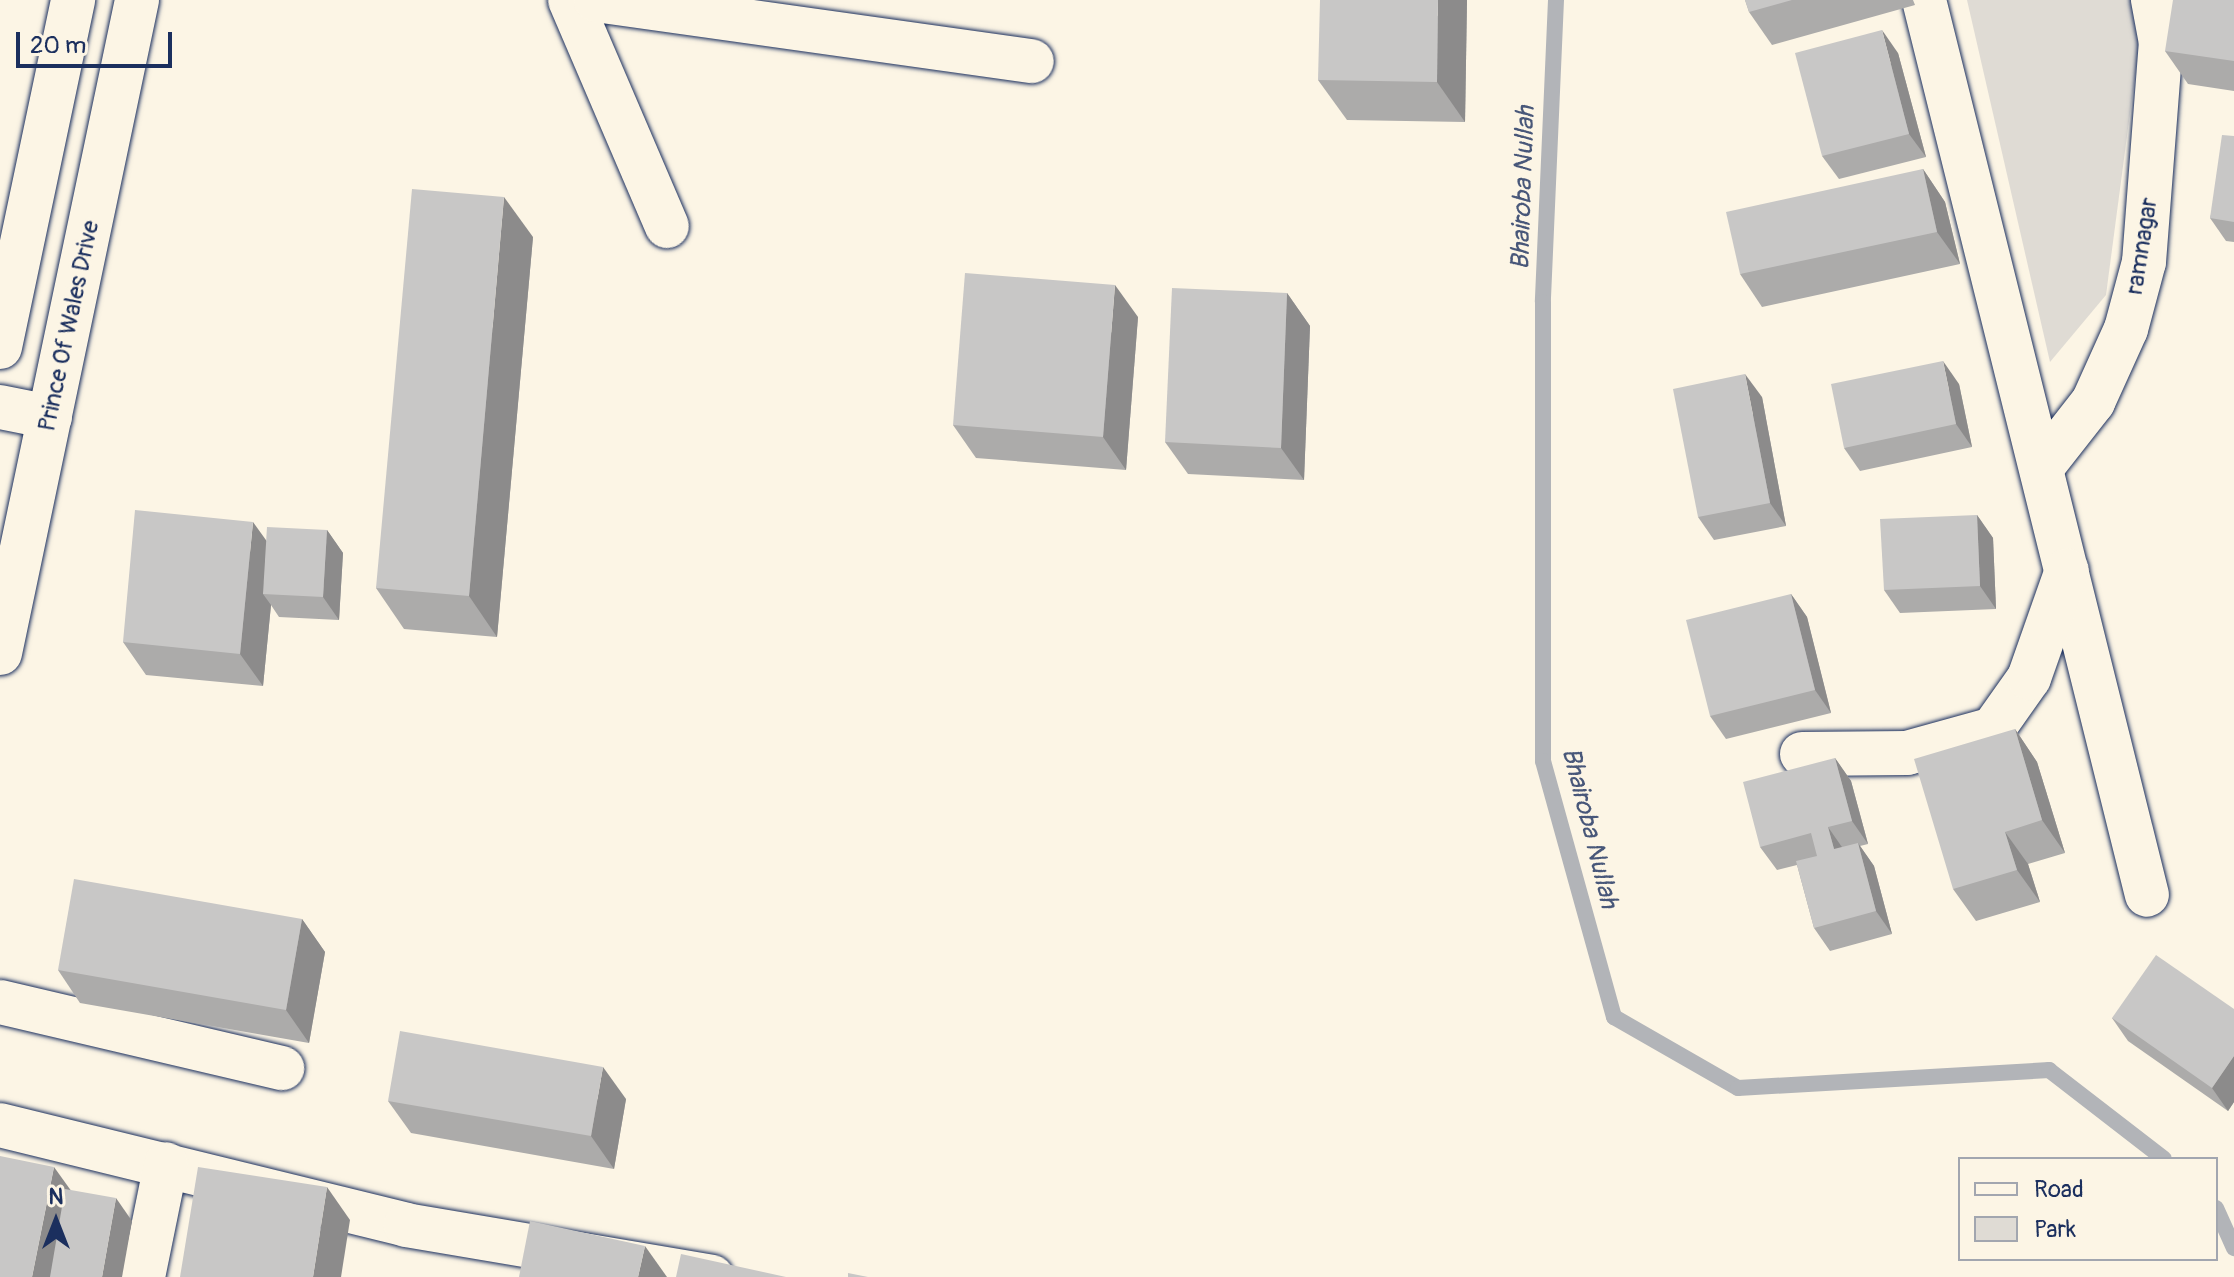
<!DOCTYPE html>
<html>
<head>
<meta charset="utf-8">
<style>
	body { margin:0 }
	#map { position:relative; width:2234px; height:1277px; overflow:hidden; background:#fcf5e5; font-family:Pangolin,sans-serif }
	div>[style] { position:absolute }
	.green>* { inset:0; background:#dfdbd4 }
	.stream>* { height:16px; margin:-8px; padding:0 8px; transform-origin:8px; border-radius:8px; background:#b2b4b8 }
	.roads { filter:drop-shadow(0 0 2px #1b2f5e) drop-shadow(0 0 2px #1b2f5e) }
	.minor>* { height:44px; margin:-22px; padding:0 22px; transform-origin:22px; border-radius:22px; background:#fcf5e5 }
	.wall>* { inset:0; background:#acabaa }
	.shaded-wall>* { inset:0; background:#8c8b8b }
	.building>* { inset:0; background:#c8c7c6 }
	span { translate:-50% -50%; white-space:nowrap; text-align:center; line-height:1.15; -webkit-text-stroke:6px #fcf5e5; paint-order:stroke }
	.street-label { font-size:24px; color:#1b2f5e }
	.water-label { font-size:26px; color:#485779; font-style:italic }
	.legend { position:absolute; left:1958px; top:1157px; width:260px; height:104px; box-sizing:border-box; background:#fcf5e5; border:2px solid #a2a6af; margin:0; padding:10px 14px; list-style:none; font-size:24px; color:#1b2f5e }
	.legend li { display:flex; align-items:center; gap:16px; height:40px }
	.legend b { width:40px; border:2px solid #a2a6af }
	.north { position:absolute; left:16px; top:1181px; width:80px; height:80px; -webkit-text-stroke:6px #fcf5e5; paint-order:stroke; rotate:0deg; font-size:22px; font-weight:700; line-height:32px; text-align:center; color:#1b2f5e }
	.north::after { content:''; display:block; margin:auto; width:28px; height:36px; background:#1b2f5e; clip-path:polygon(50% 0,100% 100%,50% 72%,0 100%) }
	.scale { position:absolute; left:16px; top:32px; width:156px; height:36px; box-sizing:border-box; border:4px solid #1b2f5e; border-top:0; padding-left:10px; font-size:24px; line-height:28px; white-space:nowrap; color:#1b2f5e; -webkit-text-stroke:6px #fcf5e5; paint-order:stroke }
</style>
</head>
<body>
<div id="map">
	<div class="green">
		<div style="clip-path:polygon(1967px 0,2145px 0,2106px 295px,2050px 362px)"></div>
	</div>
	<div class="stream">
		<div style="left:1556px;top:0;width:302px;rotate:92.5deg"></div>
		<div style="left:1543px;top:302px;width:459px;rotate:90deg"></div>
		<div style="left:1543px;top:761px;width:266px;rotate:74.5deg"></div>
		<div style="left:1614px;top:1017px;width:143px;rotate:29.8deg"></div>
		<div style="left:1738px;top:1088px;width:312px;rotate:-3.3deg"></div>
		<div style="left:2049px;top:1070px;width:145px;rotate:37.7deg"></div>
		<div style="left:2216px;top:1208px;width:44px;rotate:65.8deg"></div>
	</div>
	<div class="roads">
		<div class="minor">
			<div style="left:570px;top:0;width:246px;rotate:66.8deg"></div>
			<div style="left:596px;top:0;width:440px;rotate:8deg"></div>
			<div style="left:1924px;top:0;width:922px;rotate:76.01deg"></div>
			<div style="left:0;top:347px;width:355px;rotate:-78.1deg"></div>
			<div style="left:0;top:407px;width:51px;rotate:11.3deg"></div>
			<div style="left:2042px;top:467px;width:83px;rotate:-51.9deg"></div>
			<div style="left:2093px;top:402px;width:80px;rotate:-65.7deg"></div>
			<div style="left:2126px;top:329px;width:69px;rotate:-75deg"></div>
			<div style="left:2144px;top:262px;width:220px;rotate:-85.6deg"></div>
			<div style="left:2161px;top:43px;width:44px;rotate:-100.5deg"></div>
			<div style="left:0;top:653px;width:667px;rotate:-78.15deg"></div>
			<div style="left:1802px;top:754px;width:105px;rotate:-0.5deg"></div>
			<div style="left:1907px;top:753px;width:89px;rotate:-15.6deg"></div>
			<div style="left:1993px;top:729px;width:62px;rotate:-54.8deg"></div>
			<div style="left:2029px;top:678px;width:114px;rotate:-70.6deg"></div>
			<div style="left:0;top:1002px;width:290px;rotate:13.2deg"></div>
			<div style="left:0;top:1125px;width:418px;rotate:13.8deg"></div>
			<div style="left:406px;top:1225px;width:310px;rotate:9.6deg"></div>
			<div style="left:143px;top:1277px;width:115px;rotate:-78.5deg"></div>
		</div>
	</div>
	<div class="wall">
		<div style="clip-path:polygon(1467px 0,1465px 122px,1347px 120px,1318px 80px)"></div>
		<div style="clip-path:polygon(1745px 0,1913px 0,1915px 5px,1772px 45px,1749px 12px)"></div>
		<div style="clip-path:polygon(2234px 0,2234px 91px,2188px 84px,2165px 51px)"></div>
		<div style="clip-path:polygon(1898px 53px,1926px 157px,1839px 179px,1822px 156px)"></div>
		<div style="clip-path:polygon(2234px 136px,2234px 242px,2226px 241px,2210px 218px)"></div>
		<div style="clip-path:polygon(1923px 169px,1945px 202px,1960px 264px,1762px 307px,1740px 274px)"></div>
		<div style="clip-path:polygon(533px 237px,497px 637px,404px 629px,376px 588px)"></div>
		<div style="clip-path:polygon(1287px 293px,1310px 326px,1304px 480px,1188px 474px,1165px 442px)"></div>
		<div style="clip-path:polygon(1138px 317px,1126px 470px,976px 458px,953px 425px)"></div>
		<div style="clip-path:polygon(1959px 384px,1972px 447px,1860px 471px,1844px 448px)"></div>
		<div style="clip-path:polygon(1762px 397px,1786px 526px,1714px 540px,1698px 517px)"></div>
		<div style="clip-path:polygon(1977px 515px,1993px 538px,1996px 609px,1900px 613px,1884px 590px)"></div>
		<div style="clip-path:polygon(327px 530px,343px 553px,339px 620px,279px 617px,271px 605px,263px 686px,146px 675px,123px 642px,266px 541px)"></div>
		<div style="clip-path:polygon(1791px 594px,1807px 617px,1831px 713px,1726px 739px,1710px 716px)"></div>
		<div style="clip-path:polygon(2015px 729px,2037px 762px,2065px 853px,2028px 864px,2040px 902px,1976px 921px,1953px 889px)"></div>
		<div style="clip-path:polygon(1835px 758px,1851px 781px,1868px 844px,1860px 846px,1874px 866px,1892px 934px,1830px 951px,1814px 928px,1797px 865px,1777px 870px,1760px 847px)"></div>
		<div style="clip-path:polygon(302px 919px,325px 952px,309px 1043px,80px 1003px,58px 970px)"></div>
		<div style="clip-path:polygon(2234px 1009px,2234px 1102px,2228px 1111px,2128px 1041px,2112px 1018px)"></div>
		<div style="clip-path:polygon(626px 1099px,614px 1169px,411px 1133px,388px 1101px)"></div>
	</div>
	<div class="shaded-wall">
		<div style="clip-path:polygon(1438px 0,1467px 0,1465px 122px,1437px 82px)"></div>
		<div style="clip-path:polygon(1882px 30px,1898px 53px,1926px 157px,1909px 134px)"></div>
		<div style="clip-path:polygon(1923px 169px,1945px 202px,1960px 264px,1937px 232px)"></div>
		<div style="clip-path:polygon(504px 197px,533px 237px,497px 637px,469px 596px)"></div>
		<div style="clip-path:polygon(1115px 285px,1138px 317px,1126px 470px,1103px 437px)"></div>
		<div style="clip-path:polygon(1287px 293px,1310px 326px,1304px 480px,1281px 448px)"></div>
		<div style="clip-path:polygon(1943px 361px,1959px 384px,1972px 447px,1956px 424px)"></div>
		<div style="clip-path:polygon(1745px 374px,1762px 397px,1786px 526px,1770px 503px)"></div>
		<div style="clip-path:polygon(1977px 515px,1993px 538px,1996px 609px,1980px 586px)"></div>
		<div style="clip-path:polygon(253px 522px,276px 554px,263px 594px,271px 605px,263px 686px,240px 654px)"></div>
		<div style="clip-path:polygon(327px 530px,343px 553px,339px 620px,323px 597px)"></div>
		<div style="clip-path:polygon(1791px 594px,1807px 617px,1831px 713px,1815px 690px)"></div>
		<div style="clip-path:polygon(2015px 729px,2037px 762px,2065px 853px,2042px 820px)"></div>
		<div style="clip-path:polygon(1835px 758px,1851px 781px,1868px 844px,1852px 821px)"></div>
		<div style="clip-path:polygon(1828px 827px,1844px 850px,1834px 849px)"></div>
		<div style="clip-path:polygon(2005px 832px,2028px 864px,2040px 902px,2017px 870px)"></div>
		<div style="clip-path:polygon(1858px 843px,1874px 866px,1892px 934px,1876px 911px)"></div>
		<div style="clip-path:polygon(302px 919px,325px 952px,309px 1043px,286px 1010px)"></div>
		<div style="clip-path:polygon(2234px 1056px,2234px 1102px,2228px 1111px,2212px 1088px)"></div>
		<div style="clip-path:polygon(603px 1067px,626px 1099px,614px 1169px,591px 1136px)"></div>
		<div style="clip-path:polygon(54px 1167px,77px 1199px,62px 1277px,32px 1277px)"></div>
		<div style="clip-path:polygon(327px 1187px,350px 1220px,341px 1277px,313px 1277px)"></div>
		<div style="clip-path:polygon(116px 1198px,132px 1221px,122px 1277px,102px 1277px)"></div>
		<div style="clip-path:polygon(645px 1246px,667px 1277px,638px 1277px)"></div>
	</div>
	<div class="building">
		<div style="clip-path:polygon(1320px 0,1438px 0,1437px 82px,1318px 80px)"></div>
		<div style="clip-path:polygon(1745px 0,1792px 0,1749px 12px)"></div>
		<div style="clip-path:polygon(2173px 0,2234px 0,2234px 61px,2165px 51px)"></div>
		<div style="clip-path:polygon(1882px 30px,1909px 134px,1822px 156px,1795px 53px)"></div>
		<div style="clip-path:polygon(2222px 135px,2234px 136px,2234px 222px,2210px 218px)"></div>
		<div style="clip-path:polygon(1923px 169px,1937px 232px,1740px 274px,1726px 212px)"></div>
		<div style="clip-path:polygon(412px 189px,504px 197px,469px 596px,376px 588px)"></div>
		<div style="clip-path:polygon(965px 273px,1115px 285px,1103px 437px,953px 425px)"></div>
		<div style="clip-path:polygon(1172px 288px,1287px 293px,1281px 448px,1165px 442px)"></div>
		<div style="clip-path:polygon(1943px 361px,1956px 424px,1844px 448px,1831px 384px)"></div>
		<div style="clip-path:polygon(1745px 374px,1770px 503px,1698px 517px,1673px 389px)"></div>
		<div style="clip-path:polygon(135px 510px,253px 522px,240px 654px,123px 642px)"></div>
		<div style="clip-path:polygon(1977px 515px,1980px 586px,1884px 590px,1880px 519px)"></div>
		<div style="clip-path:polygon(267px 527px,327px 530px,323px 597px,263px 594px)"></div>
		<div style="clip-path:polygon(1791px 594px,1815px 690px,1710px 716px,1686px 620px)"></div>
		<div style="clip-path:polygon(2015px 729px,2042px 820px,2005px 832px,2017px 870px,1953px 889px,1914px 759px)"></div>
		<div style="clip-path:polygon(1835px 758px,1852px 821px,1828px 827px,1834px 849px,1858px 843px,1876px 911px,1814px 928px,1796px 861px,1817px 856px,1811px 833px,1760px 847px,1743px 782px)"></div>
		<div style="clip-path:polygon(74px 879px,302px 919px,286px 1010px,58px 970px)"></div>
		<div style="clip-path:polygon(2156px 955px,2234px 1009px,2234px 1056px,2212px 1088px,2112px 1018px)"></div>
		<div style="clip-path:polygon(400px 1031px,603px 1067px,591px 1136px,388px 1101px)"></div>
		<div style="clip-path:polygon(0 1156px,54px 1167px,32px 1277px,0 1277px)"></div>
		<div style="clip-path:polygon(198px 1167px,327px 1187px,313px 1277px,180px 1277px)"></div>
		<div style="clip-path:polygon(65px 1189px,116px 1198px,102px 1277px,50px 1277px)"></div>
		<div style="clip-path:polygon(530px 1221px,645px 1246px,638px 1277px,519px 1277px)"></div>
		<div style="clip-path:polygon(681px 1254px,786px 1277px,676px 1277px)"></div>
		<div style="clip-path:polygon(848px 1273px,868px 1277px,848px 1277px)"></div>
	</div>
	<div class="street-label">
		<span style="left:2142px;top:246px;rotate:-81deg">ramnagar</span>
		<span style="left:69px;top:326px;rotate:-78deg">Prince Of Wales Drive</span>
	</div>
	<div class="water-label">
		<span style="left:1524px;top:188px;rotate:-88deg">Bhairoba Nullah</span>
		<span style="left:1589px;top:828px;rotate:76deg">Bhairoba Nullah</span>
	</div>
	<ul class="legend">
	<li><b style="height:10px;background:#fcf5e5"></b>Road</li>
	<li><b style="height:22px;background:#dfdbd4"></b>Park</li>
	</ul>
	<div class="north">N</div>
	<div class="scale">20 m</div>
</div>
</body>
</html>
